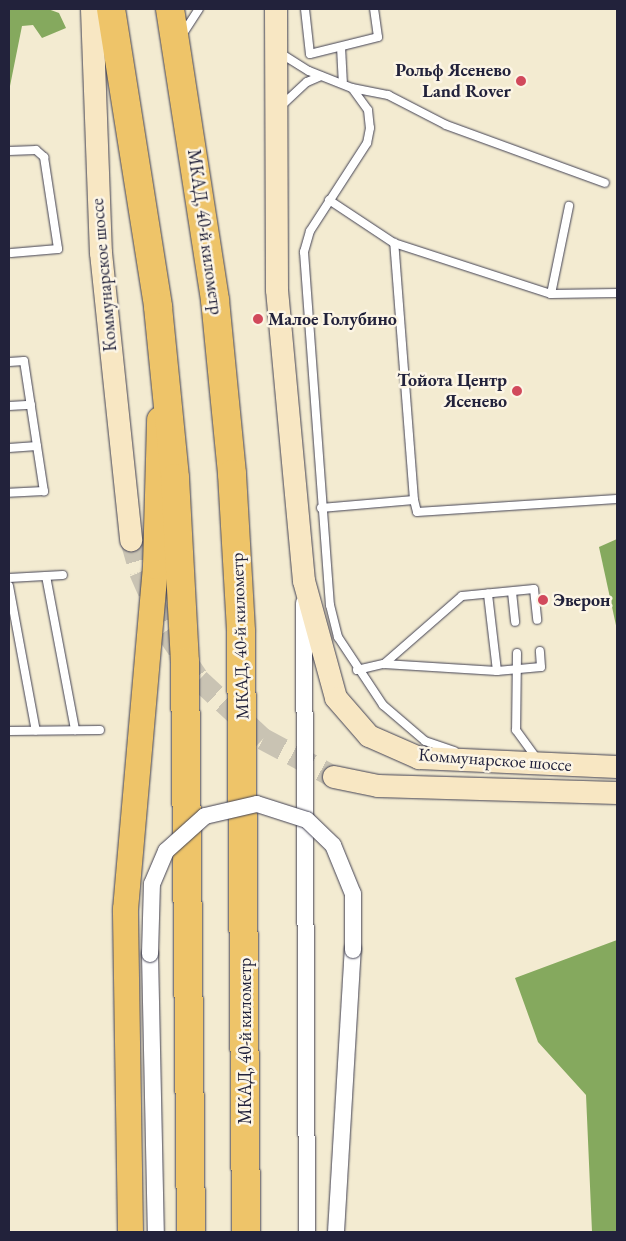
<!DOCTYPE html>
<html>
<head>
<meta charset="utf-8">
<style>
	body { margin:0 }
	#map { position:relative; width:626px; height:1241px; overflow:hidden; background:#f3ebd1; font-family:"EB Garamond",serif }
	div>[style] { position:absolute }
	.forest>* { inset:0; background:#85a95e }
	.secondary-tunnel>* { height:22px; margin-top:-11px; transform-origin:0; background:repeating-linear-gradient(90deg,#c9c3b3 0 22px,transparent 0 33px) }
	.roads { filter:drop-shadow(0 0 1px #414052) drop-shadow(0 0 1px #414052) }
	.lane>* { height:8px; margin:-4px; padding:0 4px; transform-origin:4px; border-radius:4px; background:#fff }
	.street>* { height:16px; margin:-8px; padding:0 8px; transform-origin:8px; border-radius:8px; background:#fff }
	.secondary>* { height:22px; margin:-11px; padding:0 11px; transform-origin:11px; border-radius:11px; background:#f8e7c3 }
	.primary>* { height:25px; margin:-12.5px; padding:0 12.5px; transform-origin:12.5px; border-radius:12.5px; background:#eec469 }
	.highway>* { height:28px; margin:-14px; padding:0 14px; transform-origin:14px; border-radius:14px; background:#eec469 }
	.bridges { filter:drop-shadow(0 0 1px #414052) drop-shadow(0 0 1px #414052) }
	.street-bridge>* { height:16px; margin:-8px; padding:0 8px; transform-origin:8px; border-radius:8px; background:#fff }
	.dots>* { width:14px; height:14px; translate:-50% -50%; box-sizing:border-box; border:2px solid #fcf5e5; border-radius:50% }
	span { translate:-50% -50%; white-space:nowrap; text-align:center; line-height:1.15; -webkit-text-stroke:5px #fcf5e5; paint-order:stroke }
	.poi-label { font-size:18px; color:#22223b; font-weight:700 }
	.right { translate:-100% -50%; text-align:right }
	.left { translate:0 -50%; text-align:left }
	.street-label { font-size:18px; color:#22223b }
	.frame { position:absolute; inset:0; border:10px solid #22223b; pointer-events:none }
</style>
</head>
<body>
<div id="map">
	<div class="forest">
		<div style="clip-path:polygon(9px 9px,48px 9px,59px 13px,66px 28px,42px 38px,33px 25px,22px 26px,9px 91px)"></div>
		<div style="clip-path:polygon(617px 539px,617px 630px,599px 547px)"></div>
		<div style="clip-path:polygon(617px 940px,617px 1232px,592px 1232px,586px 1095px,538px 1042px,515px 978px)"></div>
	</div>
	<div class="secondary-tunnel">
		<div style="left:131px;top:540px;width:33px;rotate:74deg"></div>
		<div style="left:140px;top:572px;width:64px;rotate:66.2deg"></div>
		<div style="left:166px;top:631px;width:59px;rotate:56deg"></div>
		<div style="left:199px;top:680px;width:87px;rotate:42.7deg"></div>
		<div style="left:263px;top:739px;width:81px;rotate:28.2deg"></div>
	</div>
	<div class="roads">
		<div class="lane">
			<div style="left:305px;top:9px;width:45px;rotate:83.7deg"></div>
			<div style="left:310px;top:54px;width:70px;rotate:-14deg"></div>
			<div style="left:378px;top:37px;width:28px;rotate:-98deg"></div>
			<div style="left:182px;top:35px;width:31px;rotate:-57deg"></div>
			<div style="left:341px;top:47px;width:34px;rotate:87deg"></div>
			<div style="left:280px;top:53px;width:34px;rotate:32deg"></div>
			<div style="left:309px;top:71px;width:46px;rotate:21.6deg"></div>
			<div style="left:352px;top:88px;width:27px;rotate:54deg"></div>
			<div style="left:368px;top:110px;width:18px;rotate:84deg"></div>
			<div style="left:370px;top:128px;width:15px;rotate:101deg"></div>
			<div style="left:367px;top:143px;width:105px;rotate:122.9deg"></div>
			<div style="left:310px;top:231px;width:22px;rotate:106deg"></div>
			<div style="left:304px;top:252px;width:354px;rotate:85.8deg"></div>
			<div style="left:330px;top:605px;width:33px;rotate:76deg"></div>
			<div style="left:338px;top:637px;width:82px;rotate:56.5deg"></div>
			<div style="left:383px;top:705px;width:55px;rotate:40.6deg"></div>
			<div style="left:425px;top:741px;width:31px;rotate:19deg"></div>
			<div style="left:352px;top:88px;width:37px;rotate:11deg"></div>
			<div style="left:388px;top:95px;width:65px;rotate:27.3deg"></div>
			<div style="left:446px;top:125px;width:169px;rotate:20deg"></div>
			<div style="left:281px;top:106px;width:35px;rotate:-43deg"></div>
			<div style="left:307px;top:82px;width:15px;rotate:-23deg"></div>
			<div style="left:9px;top:151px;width:27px;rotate:-2deg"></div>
			<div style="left:36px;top:150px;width:11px;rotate:41deg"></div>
			<div style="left:44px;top:157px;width:93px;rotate:81.3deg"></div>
			<div style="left:58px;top:249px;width:47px;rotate:175.1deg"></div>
			<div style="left:329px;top:200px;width:78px;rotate:33.5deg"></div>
			<div style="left:394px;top:243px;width:165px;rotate:18deg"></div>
			<div style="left:551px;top:294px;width:90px;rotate:-78.4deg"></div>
			<div style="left:551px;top:294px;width:66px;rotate:-0.9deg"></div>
			<div style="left:9px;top:362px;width:15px;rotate:-4deg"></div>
			<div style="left:24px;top:361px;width:132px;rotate:81.3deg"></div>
			<div style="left:44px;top:491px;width:35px;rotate:177deg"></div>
			<div style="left:9px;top:406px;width:22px;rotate:-3deg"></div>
			<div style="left:9px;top:448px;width:28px;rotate:-4deg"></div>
			<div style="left:414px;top:500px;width:12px;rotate:76deg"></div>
			<div style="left:417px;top:512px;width:200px;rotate:-3.7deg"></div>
			<div style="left:321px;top:508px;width:93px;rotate:-4.9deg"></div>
			<div style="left:414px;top:500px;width:258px;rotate:-94.4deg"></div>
			<div style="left:46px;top:576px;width:157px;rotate:79.3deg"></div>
			<div style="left:9px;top:578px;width:54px;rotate:-3.2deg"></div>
			<div style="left:9px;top:586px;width:147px;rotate:79.5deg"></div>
			<div style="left:512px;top:592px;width:30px;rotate:84deg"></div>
			<div style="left:517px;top:653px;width:77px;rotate:90.7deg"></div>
			<div style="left:516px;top:730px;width:34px;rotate:54deg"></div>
			<div style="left:384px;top:664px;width:113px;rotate:3.5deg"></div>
			<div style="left:497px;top:671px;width:78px;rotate:-96.7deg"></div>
			<div style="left:357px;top:670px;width:28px;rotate:-13deg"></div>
			<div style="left:384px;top:664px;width:103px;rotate:-41.1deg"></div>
			<div style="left:462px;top:596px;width:72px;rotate:-5.6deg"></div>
			<div style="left:534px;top:589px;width:31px;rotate:84deg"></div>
			<div style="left:497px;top:671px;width:44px;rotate:-5.2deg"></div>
			<div style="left:541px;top:667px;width:16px;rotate:-94deg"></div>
			<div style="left:9px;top:731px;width:91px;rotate:-0.6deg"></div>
		</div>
		<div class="street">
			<div style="left:304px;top:603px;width:629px;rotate:89.73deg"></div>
			<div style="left:150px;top:954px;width:278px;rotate:88.8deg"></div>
			<div style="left:336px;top:1232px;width:283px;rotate:-86.6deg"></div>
		</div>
		<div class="secondary">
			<div style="left:92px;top:9px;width:244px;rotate:87.9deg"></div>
			<div style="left:101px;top:253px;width:289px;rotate:84deg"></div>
			<div style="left:276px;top:9px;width:281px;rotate:89.8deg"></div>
			<div style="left:277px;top:290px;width:292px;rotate:84.7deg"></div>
			<div style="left:304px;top:581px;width:121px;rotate:74.7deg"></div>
			<div style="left:336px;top:698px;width:50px;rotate:49deg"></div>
			<div style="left:369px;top:736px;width:55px;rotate:23.7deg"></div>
			<div style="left:419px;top:758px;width:198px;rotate:2.6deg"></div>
			<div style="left:334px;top:777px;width:45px;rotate:11.6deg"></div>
			<div style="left:378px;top:786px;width:239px;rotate:1.7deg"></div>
		</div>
		<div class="primary">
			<div style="left:130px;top:1232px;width:323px;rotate:-90.9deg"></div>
			<div style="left:125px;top:909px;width:344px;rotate:-85deg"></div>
			<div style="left:155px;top:566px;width:147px;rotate:-88.4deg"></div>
		</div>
		<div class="highway">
			<div style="left:111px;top:9px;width:302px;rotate:81deg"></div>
			<div style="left:158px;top:307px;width:172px;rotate:84.3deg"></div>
			<div style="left:175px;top:478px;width:184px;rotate:86.9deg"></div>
			<div style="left:185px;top:662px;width:570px;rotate:89.4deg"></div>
			<div style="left:170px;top:9px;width:294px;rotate:81.2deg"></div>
			<div style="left:215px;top:300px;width:175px;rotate:84.4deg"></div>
			<div style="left:232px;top:474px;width:158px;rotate:86.7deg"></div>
			<div style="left:241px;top:632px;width:600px;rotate:89.52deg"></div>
		</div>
	</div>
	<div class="bridges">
		<div class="street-bridge">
			<div style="left:150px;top:954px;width:70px;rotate:-88.4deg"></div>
			<div style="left:152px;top:884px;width:36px;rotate:-67deg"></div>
			<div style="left:166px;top:851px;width:52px;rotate:-41.9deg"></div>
			<div style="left:205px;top:816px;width:53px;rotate:-13deg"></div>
			<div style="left:257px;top:804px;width:52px;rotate:17.7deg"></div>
			<div style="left:307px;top:820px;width:36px;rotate:44deg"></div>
			<div style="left:333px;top:845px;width:53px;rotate:67.8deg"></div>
			<div style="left:353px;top:894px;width:56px;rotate:90deg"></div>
		</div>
	</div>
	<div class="dots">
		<div style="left:521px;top:81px;background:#d1495b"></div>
		<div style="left:258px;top:319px;background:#d1495b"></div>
		<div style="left:517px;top:391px;background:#d1495b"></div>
		<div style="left:543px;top:600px;background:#d1495b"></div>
	</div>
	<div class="poi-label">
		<span class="right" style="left:511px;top:81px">Рольф Ясенево<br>Land Rover</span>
		<span class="left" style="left:268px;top:319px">Малое Голубино</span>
		<span class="right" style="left:507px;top:391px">Тойота Центр<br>Ясенево</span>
		<span class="left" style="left:553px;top:600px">Эверон</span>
	</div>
	<div class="street-label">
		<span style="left:205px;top:232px;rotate:82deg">МКАД, 40-й километр</span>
		<span style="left:104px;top:275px;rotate:-95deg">Коммунарское шоссе</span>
		<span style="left:240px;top:636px;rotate:-92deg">МКАД, 40-й километр</span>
		<span style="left:495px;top:760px;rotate:4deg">Коммунарское шоссе</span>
		<span style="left:245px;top:1041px;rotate:-90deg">МКАД, 40-й километр</span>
	</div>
	<div class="frame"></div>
</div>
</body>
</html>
